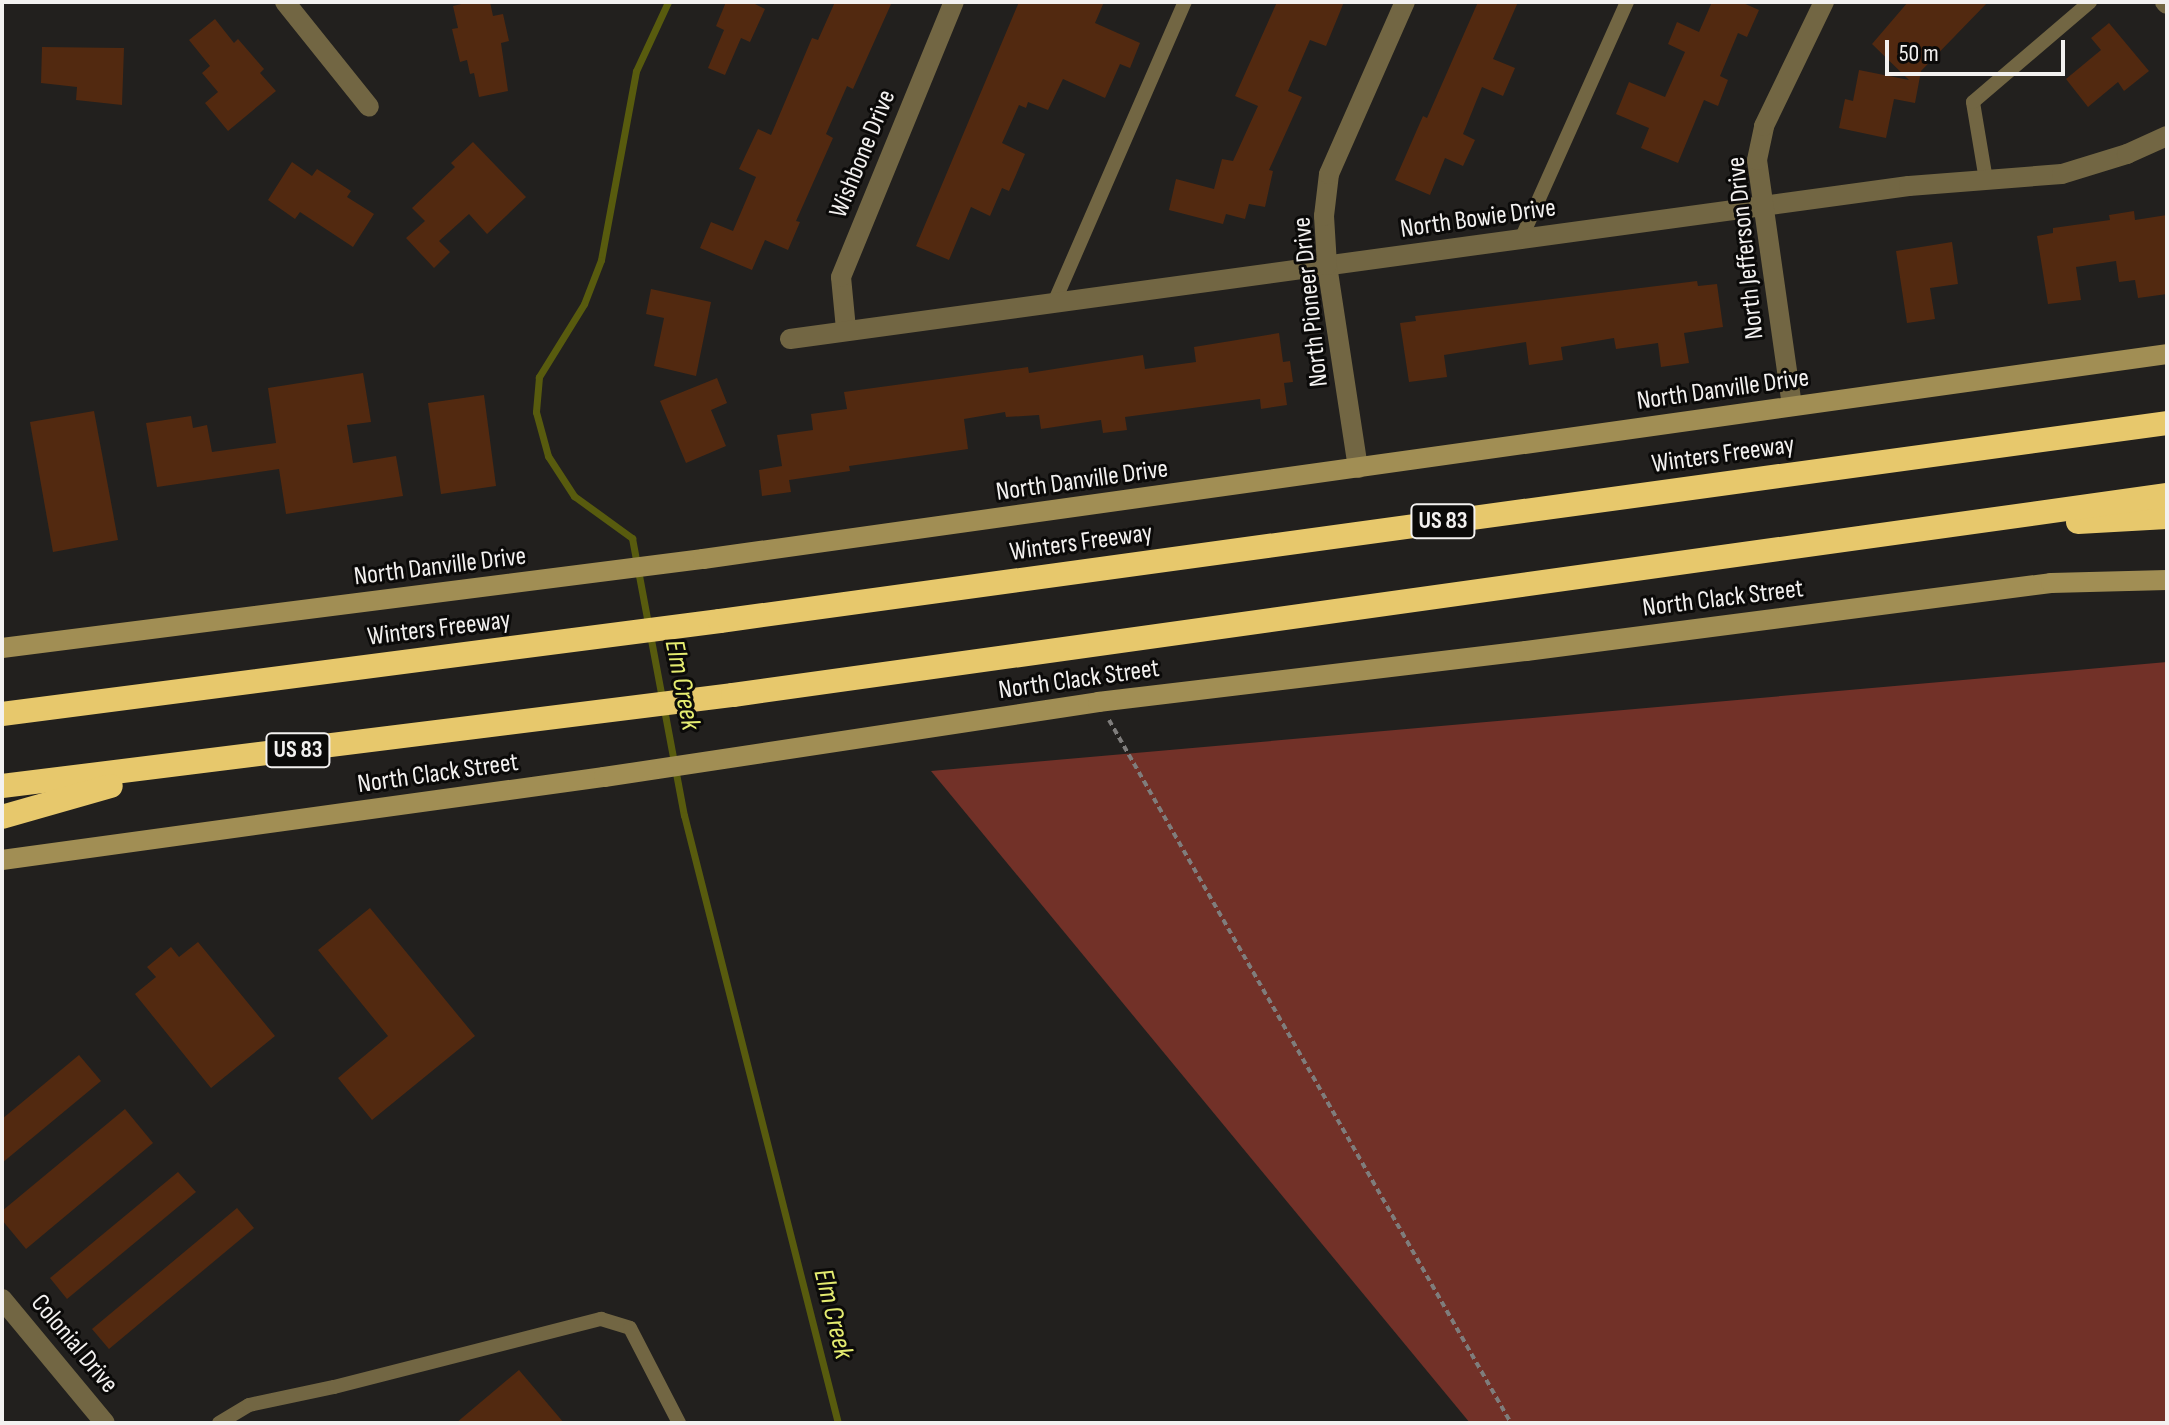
<!DOCTYPE html>
<html>
<head>
<meta charset="utf-8">
<style>
	body { margin:0 }
	#map { position:relative; width:2169px; height:1425px; overflow:hidden; background:#22201e; font-family:"Sofia Sans Condensed",sans-serif }
	div>[style] { position:absolute }
	.green>* { inset:0; background:#723128 }
	.stream>* { height:7px; margin:-3.5px; padding:0 3.5px; transform-origin:3.5px; border-radius:3.5px; background:#585b0e }
	.building>* { inset:0; background:#522910 }
	.path>* { height:4px; margin-top:-2px; transform-origin:0; background:repeating-linear-gradient(90deg,#7f7d7c 0 6px,transparent 0 10px) }
	.service>* { height:14px; margin:-7px; padding:0 7px; transform-origin:7px; border-radius:7px; background:#726643 }
	.minor>* { height:20px; margin:-10px; padding:0 10px; transform-origin:10px; border-radius:10px; background:#726643 }
	.secondary>* { height:20px; margin:-10px; padding:0 10px; transform-origin:10px; border-radius:10px; background:#a18e54 }
	.motorway>* { height:24px; margin:-12px; padding:0 12px; transform-origin:12px; border-radius:12px; background:#e7c86c }
	span { translate:-50% -50%; white-space:nowrap; text-align:center; line-height:1.15; -webkit-text-stroke:6px #0b0a09; paint-order:stroke }
	.shield-label span { padding:2px 6px; background:#0b0a09; border:2px solid; border-radius:6px; -webkit-text-stroke-width:0 }
	.shield-label { font-size:24px; color:#f3f1f0; font-weight:700 }
	.street-label { font-size:26px; color:#f3f1f0 }
	.water-label { font-size:28px; color:#e5ec70; font-style:italic }
	.frame { position:absolute; inset:0; border:4px solid #f3f1f0; pointer-events:none }
	.scale { position:absolute; left:1885px; top:40px; width:180px; height:36px; box-sizing:border-box; border:4px solid #f3f1f0; border-top:0; padding-left:10px; font-size:24px; line-height:28px; white-space:nowrap; color:#f3f1f0; -webkit-text-stroke:6px #0b0a09; paint-order:stroke }
</style>
</head>
<body>
<div id="map">
	<div class="green">
		<div style="clip-path:polygon(2167px 662px,2167px 1423px,1470px 1423px,931px 771px)"></div>
	</div>
	<div class="stream">
		<div style="left:668px;top:2px;width:76px;rotate:114.9deg"></div>
		<div style="left:636px;top:71px;width:192px;rotate:100.5deg"></div>
		<div style="left:601px;top:260px;width:47px;rotate:111.1deg"></div>
		<div style="left:584px;top:304px;width:86px;rotate:121.7deg"></div>
		<div style="left:539px;top:377px;width:35px;rotate:95deg"></div>
		<div style="left:536px;top:412px;width:46px;rotate:74.7deg"></div>
		<div style="left:548px;top:456px;width:48px;rotate:57deg"></div>
		<div style="left:574px;top:496px;width:72px;rotate:35.9deg"></div>
		<div style="left:632px;top:538px;width:282px;rotate:79.4deg"></div>
		<div style="left:684px;top:815px;width:627px;rotate:75.79deg"></div>
	</div>
	<div class="building">
		<div style="clip-path:polygon(470px 2px,490px 2px,493px 16px,503px 14px,509px 41px,501px 43px,508px 91px,479px 97px,474px 73px,470px 74px,467px 60px,460px 62px,452px 29px,458px 28px,453px 6px)"></div>
		<div style="clip-path:polygon(726px 2px,751px 2px,765px 9px,750px 42px,741px 38px,725px 75px,708px 68px,724px 30px,716px 26px)"></div>
		<div style="clip-path:polygon(835px 2px,892px 2px,853px 89px,847px 86px,826px 134px,833px 138px,796px 221px,800px 222px,788px 250px,765px 240px,752px 270px,700px 248px,711px 222px,733px 231px,756px 177px,739px 169px,758px 129px,771px 135px,812px 38px,818px 40px)"></div>
		<div style="clip-path:polygon(1019px 2px,1104px 2px,1095px 23px,1140px 43px,1130px 68px,1120px 64px,1105px 98px,1063px 79px,1048px 110px,1028px 102px,1026px 108px,1019px 105px,1002px 143px,1025px 154px,1009px 191px,1002px 188px,990px 216px,971px 207px,949px 260px,916px 246px)"></div>
		<div style="clip-path:polygon(1277px 2px,1344px 2px,1326px 46px,1310px 40px,1288px 91px,1302px 97px,1269px 170px,1273px 171px,1265px 207px,1249px 204px,1245px 219px,1226px 214px,1223px 224px,1169px 210px,1176px 179px,1214px 189px,1222px 159px,1233px 161px,1258px 106px,1235px 96px)"></div>
		<div style="clip-path:polygon(1478px 2px,1518px 2px,1493px 59px,1515px 68px,1503px 96px,1482px 87px,1463px 134px,1475px 140px,1463px 166px,1445px 158px,1430px 195px,1395px 180px,1423px 116px,1427px 118px)"></div>
		<div style="clip-path:polygon(1712px 2px,1741px 2px,1759px 10px,1747px 37px,1738px 33px,1720px 76px,1728px 80px,1718px 106px,1704px 100px,1678px 163px,1641px 148px,1649px 128px,1616px 114px,1629px 82px,1665px 97px,1685px 52px,1668px 44px,1677px 22px,1699px 32px)"></div>
		<div style="clip-path:polygon(1908px 2px,1988px 2px,1921px 71px,1915px 103px,1894px 99px,1886px 138px,1839px 128px,1845px 99px,1853px 101px,1859px 70px,1909px 80px,1872px 44px)"></div>
		<div style="clip-path:polygon(215px 19px,234px 43px,238px 39px,264px 69px,260px 73px,276px 91px,228px 131px,205px 103px,218px 92px,202px 73px,210px 66px,189px 40px)"></div>
		<div style="clip-path:polygon(2109px 23px,2149px 71px,2124px 91px,2118px 82px,2088px 107px,2066px 79px,2101px 50px,2091px 38px)"></div>
		<div style="clip-path:polygon(42px 47px,124px 48px,122px 105px,76px 100px,77px 87px,41px 83px)"></div>
		<div style="clip-path:polygon(473px 142px,526px 197px,487px 234px,469px 214px,439px 241px,450px 252px,434px 268px,406px 238px,425px 221px,412px 208px,455px 167px,451px 163px)"></div>
		<div style="clip-path:polygon(292px 162px,312px 176px,317px 169px,351px 191px,347px 197px,374px 214px,353px 247px,300px 212px,295px 219px,268px 200px)"></div>
		<div style="clip-path:polygon(2134px 211px,2135px 220px,2167px 215px,2167px 294px,2138px 298px,2135px 280px,2119px 282px,2116px 261px,2076px 267px,2081px 300px,2048px 304px,2037px 236px,2053px 233px,2053px 228px,2110px 220px,2109px 215px)"></div>
		<div style="clip-path:polygon(1952px 242px,1958px 284px,1930px 288px,1935px 319px,1907px 323px,1896px 251px)"></div>
		<div style="clip-path:polygon(1697px 281px,1698px 286px,1717px 284px,1723px 327px,1684px 333px,1689px 363px,1661px 367px,1658px 343px,1616px 349px,1614px 338px,1561px 347px,1563px 360px,1529px 365px,1526px 342px,1444px 355px,1447px 377px,1409px 382px,1400px 323px,1416px 321px,1415px 316px)"></div>
		<div style="clip-path:polygon(651px 289px,711px 302px,696px 376px,654px 366px,664px 318px,646px 314px)"></div>
		<div style="clip-path:polygon(1279px 333px,1283px 362px,1290px 361px,1293px 382px,1284px 383px,1287px 405px,1261px 409px,1260px 399px,1125px 417px,1127px 430px,1103px 433px,1101px 420px,1041px 429px,1039px 415px,1006px 417px,1005px 412px,964px 419px,968px 449px,849px 466px,850px 471px,789px 480px,791px 492px,762px 496px,759px 470px,782px 466px,777px 435px,813px 430px,811px 414px,847px 409px,844px 392px,1028px 367px,1029px 373px,1143px 355px,1145px 369px,1196px 362px,1194px 347px)"></div>
		<div style="clip-path:polygon(363px 373px,371px 422px,347px 425px,353px 463px,396px 456px,403px 496px,286px 514px,279px 469px,157px 487px,146px 423px,191px 416px,193px 428px,207px 425px,212px 452px,276px 443px,268px 388px)"></div>
		<div style="clip-path:polygon(717px 378px,727px 403px,711px 410px,726px 446px,686px 463px,660px 401px)"></div>
		<div style="clip-path:polygon(484px 395px,496px 486px,441px 494px,428px 403px)"></div>
		<div style="clip-path:polygon(94px 411px,118px 540px,53px 552px,30px 422px)"></div>
		<div style="clip-path:polygon(370px 908px,475px 1036px,372px 1120px,338px 1078px,388px 1036px,318px 950px)"></div>
		<div style="clip-path:polygon(198px 942px,275px 1036px,211px 1088px,135px 994px,156px 977px,147px 967px,171px 947px,179px 957px)"></div>
		<div style="clip-path:polygon(79px 1055px,101px 1081px,2px 1163px,2px 1119px)"></div>
		<div style="clip-path:polygon(125px 1109px,153px 1143px,26px 1249px,2px 1220px,2px 1211px)"></div>
		<div style="clip-path:polygon(178px 1172px,196px 1192px,67px 1299px,50px 1278px)"></div>
		<div style="clip-path:polygon(237px 1208px,254px 1228px,109px 1349px,92px 1329px)"></div>
		<div style="clip-path:polygon(519px 1370px,564px 1423px,456px 1423px)"></div>
	</div>
	<div class="path">
		<div style="left:1109px;top:720px;width:810px;rotate:60.24deg"></div>
	</div>
	<div class="service">
		<div style="left:1986px;top:180px;width:79px;rotate:-99.5deg"></div>
		<div style="left:1973px;top:102px;width:154px;rotate:-40.5deg"></div>
		<div style="left:1521px;top:239px;width:260px;rotate:-65.9deg"></div>
		<div style="left:1053px;top:305px;width:331px;rotate:-66.5deg"></div>
		<div style="left:219px;top:1423px;width:35px;rotate:-31deg"></div>
		<div style="left:249px;top:1405px;width:87px;rotate:-12deg"></div>
		<div style="left:334px;top:1387px;width:276px;rotate:-14.3deg"></div>
		<div style="left:601px;top:1319px;width:30px;rotate:17deg"></div>
		<div style="left:630px;top:1328px;width:107px;rotate:62.7deg"></div>
	</div>
	<div class="minor">
		<div style="left:285px;top:2px;width:134px;rotate:51.3deg"></div>
		<div style="left:2165px;top:2px;width:3px;rotate:45deg"></div>
		<div style="left:846px;top:329px;width:52px;rotate:-95.5deg"></div>
		<div style="left:841px;top:277px;width:297px;rotate:-67.7deg"></div>
		<div style="left:790px;top:339px;width:1129px;rotate:-7.79deg"></div>
		<div style="left:1909px;top:186px;width:153px;rotate:-4.5deg"></div>
		<div style="left:2062px;top:174px;width:68px;rotate:-17.1deg"></div>
		<div style="left:2127px;top:154px;width:44px;rotate:-24.2deg"></div>
		<div style="left:1792px;top:406px;width:248px;rotate:-98.1deg"></div>
		<div style="left:1757px;top:160px;width:35px;rotate:-78deg"></div>
		<div style="left:1764px;top:126px;width:138px;rotate:-64.2deg"></div>
		<div style="left:1358px;top:468px;width:205px;rotate:-98.7deg"></div>
		<div style="left:1327px;top:265px;width:49px;rotate:-93.5deg"></div>
		<div style="left:1324px;top:216px;width:42px;rotate:-83.2deg"></div>
		<div style="left:1329px;top:174px;width:188px;rotate:-66.2deg"></div>
		<div style="left:2px;top:1299px;width:161px;rotate:50.3deg"></div>
	</div>
	<div class="secondary">
		<div style="left:2px;top:648px;width:707px;rotate:-7.24deg"></div>
		<div style="left:703px;top:559px;width:1478px;rotate:-7.97deg"></div>
		<div style="left:2px;top:860px;width:608px;rotate:-7.85deg"></div>
		<div style="left:604px;top:777px;width:500px;rotate:-8.6deg"></div>
		<div style="left:1098px;top:702px;width:431px;rotate:-6.8deg"></div>
		<div style="left:1526px;top:651px;width:529px;rotate:-7.38deg"></div>
		<div style="left:2051px;top:583px;width:116px;rotate:-1.5deg"></div>
	</div>
	<div class="motorway">
		<div style="left:2078px;top:522px;width:89px;rotate:-3.2deg"></div>
		<div style="left:2px;top:714px;width:724px;rotate:-7.38deg"></div>
		<div style="left:720px;top:621px;width:1460px;rotate:-7.79deg"></div>
		<div style="left:2px;top:786px;width:737px;rotate:-7.1deg"></div>
		<div style="left:733px;top:695px;width:1448px;rotate:-7.94deg"></div>
		<div style="left:2px;top:817px;width:113px;rotate:-15.9deg"></div>
	</div>
	<div class="shield-label">
		<span style="left:1443px;top:521px">US 83</span>
		<span style="left:298px;top:750px">US 83</span>
	</div>
	<div class="street-label">
		<span style="left:863px;top:154px;rotate:-68deg">Wishbone Drive</span>
		<span style="left:1478px;top:219px;rotate:-8deg">North Bowie Drive</span>
		<span style="left:1746px;top:248px;rotate:-96deg">North Jefferson Drive</span>
		<span style="left:1311px;top:302px;rotate:-96deg">North Pioneer Drive</span>
		<span style="left:1723px;top:390px;rotate:-8deg">North Danville Drive</span>
		<span style="left:1723px;top:455px;rotate:-8deg">Winters Freeway</span>
		<span style="left:1082px;top:481px;rotate:-8deg">North Danville Drive</span>
		<span style="left:1081px;top:543px;rotate:-8deg">Winters Freeway</span>
		<span style="left:440px;top:567px;rotate:-7deg">North Danville Drive</span>
		<span style="left:1723px;top:599px;rotate:-7deg">North Clack Street</span>
		<span style="left:439px;top:629px;rotate:-7deg">Winters Freeway</span>
		<span style="left:1079px;top:680px;rotate:-8deg">North Clack Street</span>
		<span style="left:438px;top:774px;rotate:-8deg">North Clack Street</span>
		<span style="left:74px;top:1344px;rotate:50deg">Colonial Drive</span>
	</div>
	<div class="water-label">
		<span style="left:682px;top:685px;rotate:79deg">Elm Creek</span>
		<span style="left:833px;top:1314px;rotate:76deg">Elm Creek</span>
	</div>
	<div class="frame"></div>
	<div class="scale">50 m</div>
</div>
</body>
</html>
